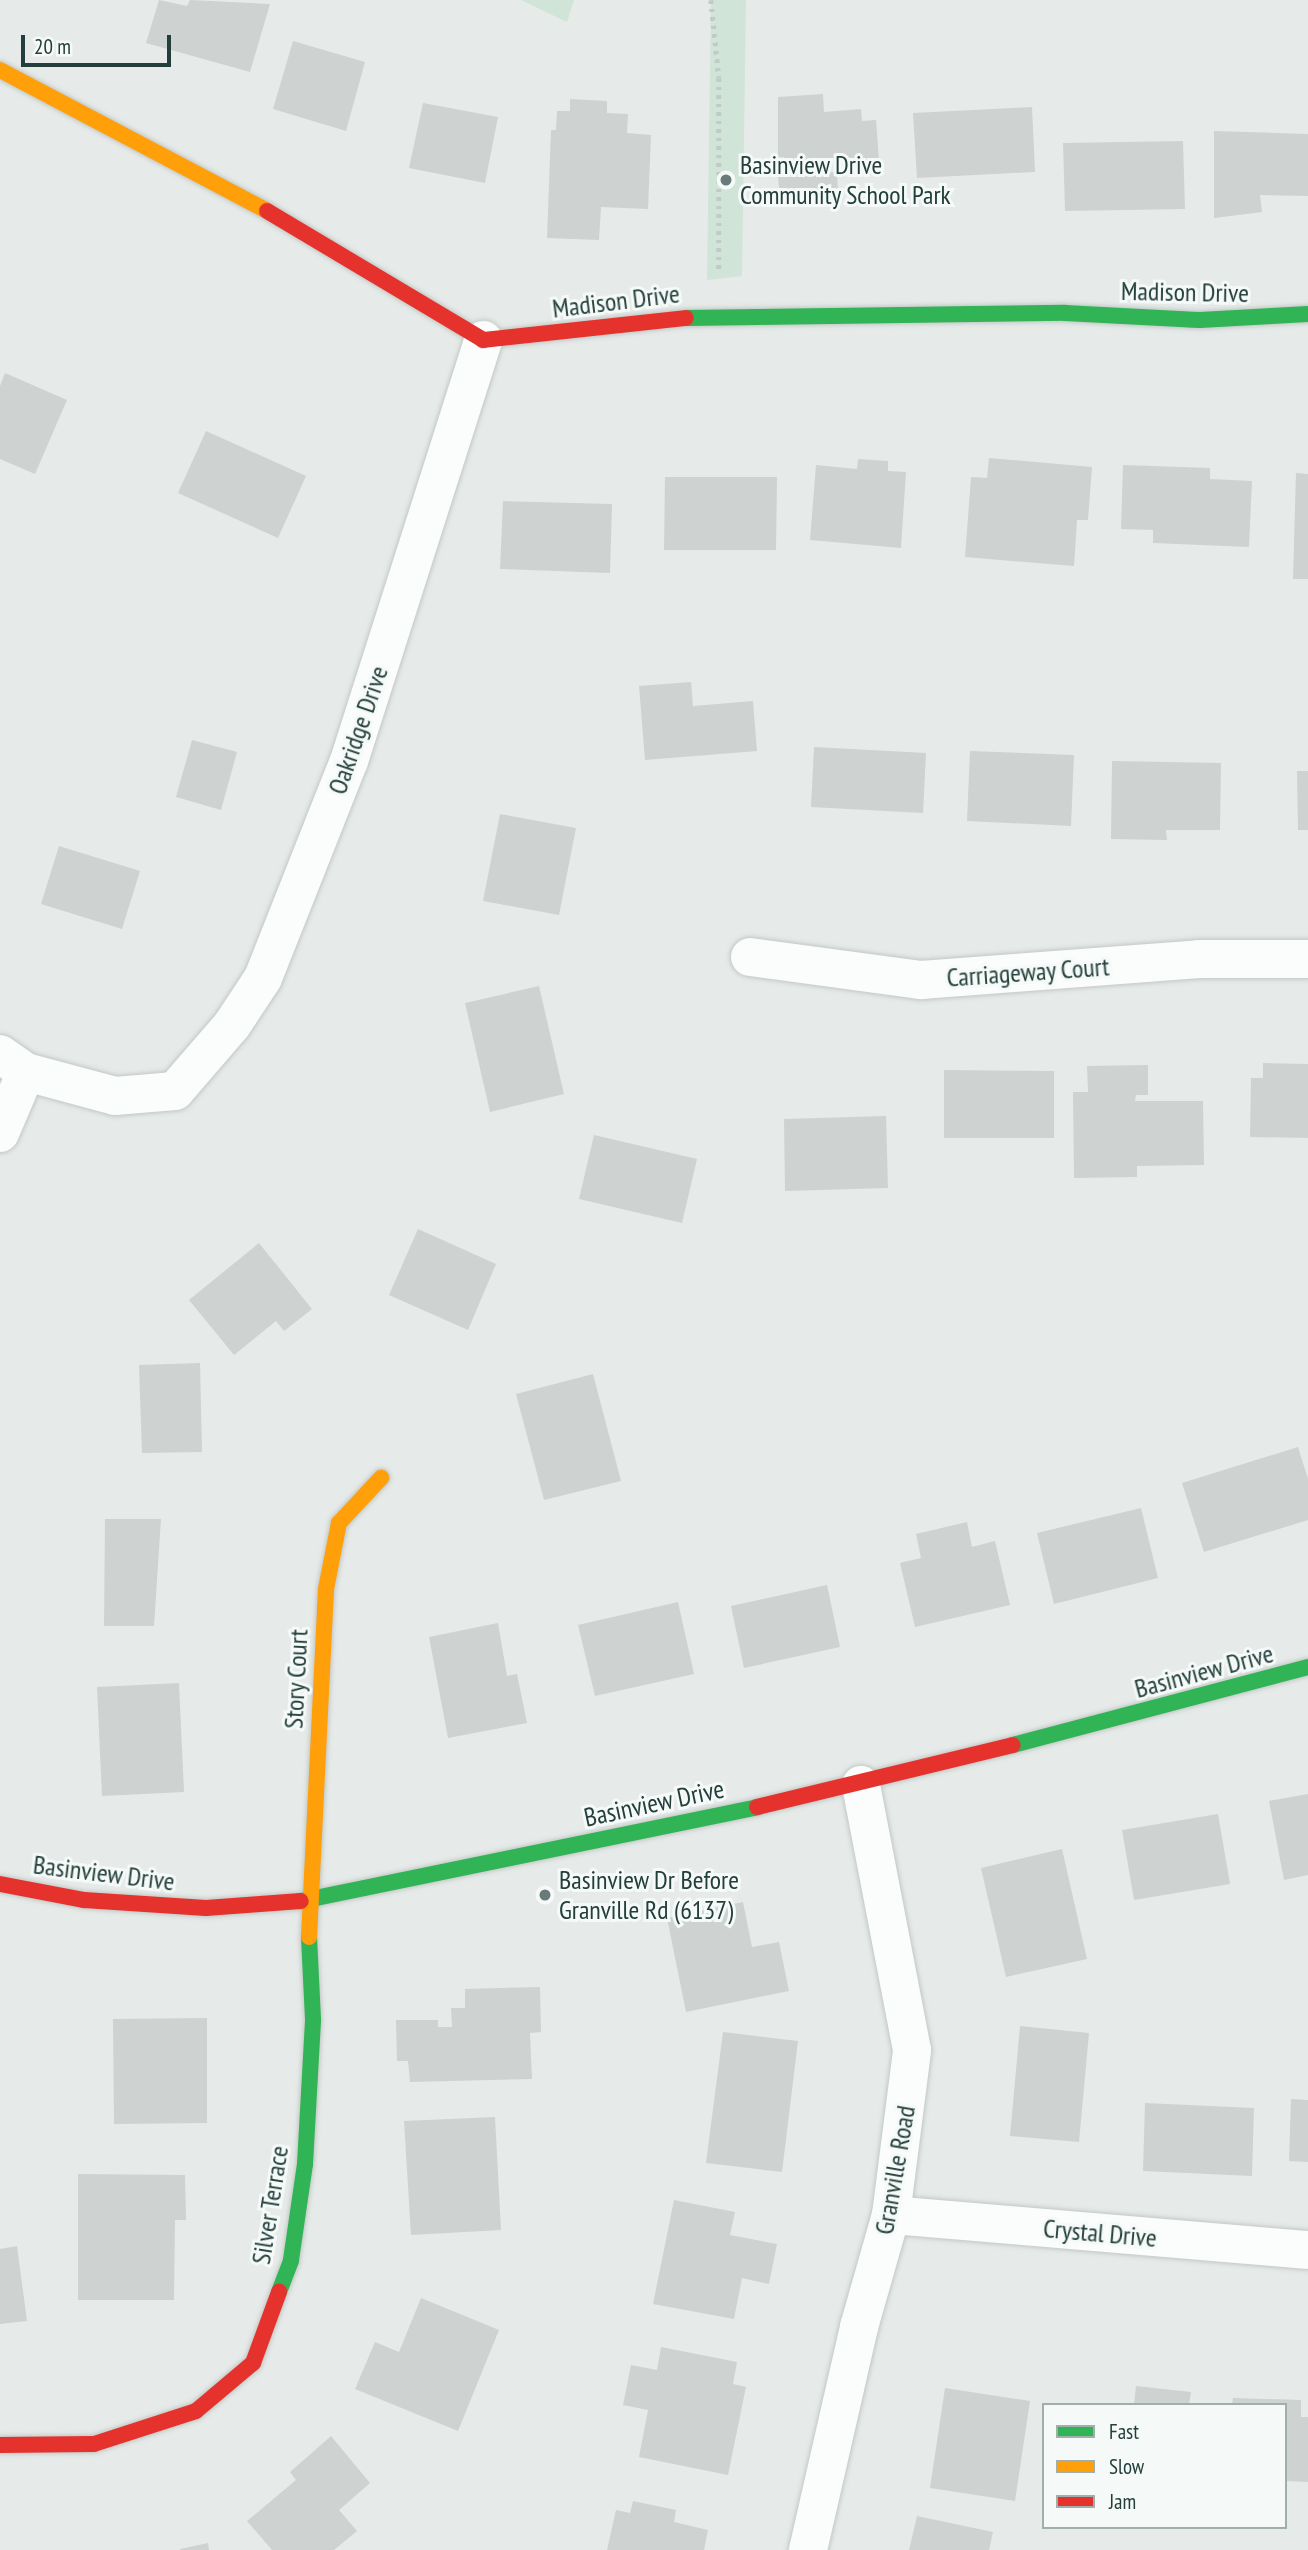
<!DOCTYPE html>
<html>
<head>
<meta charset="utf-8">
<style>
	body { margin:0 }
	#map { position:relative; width:1308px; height:2550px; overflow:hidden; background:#e6ebe9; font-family:"PT Sans Narrow",sans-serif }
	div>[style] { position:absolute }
	.green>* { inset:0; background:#d0e4d8 }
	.building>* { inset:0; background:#ced2d1 }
	.path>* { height:4.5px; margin-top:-2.25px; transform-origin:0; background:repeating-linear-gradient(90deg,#c2cac9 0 3.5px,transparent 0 8.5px) }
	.roads { filter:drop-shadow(0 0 2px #c3c8c6) drop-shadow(0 0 2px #c3c8c6) }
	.street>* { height:38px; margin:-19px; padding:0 19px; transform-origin:19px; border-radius:19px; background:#fbfcfc }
	.fast>* { height:16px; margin:-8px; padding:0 8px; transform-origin:8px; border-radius:8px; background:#30b455 }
	.slow>* { height:16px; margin:-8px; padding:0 8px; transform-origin:8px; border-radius:8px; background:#ff9f0a }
	.jam>* { height:16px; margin:-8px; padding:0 8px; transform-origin:8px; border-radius:8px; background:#e5322d }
	.dots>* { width:19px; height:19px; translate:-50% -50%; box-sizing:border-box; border:4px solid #f5faf8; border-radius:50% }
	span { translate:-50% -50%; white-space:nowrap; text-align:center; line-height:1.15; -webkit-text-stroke:6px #f5faf8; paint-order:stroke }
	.poi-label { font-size:26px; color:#243f3b }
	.left { translate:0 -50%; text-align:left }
	.street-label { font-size:26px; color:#243f3b }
	.legend { position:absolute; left:1042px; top:2403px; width:245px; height:126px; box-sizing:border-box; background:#f5faf8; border:2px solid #a1afac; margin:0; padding:9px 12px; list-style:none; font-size:21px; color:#243f3b }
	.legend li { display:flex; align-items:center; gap:14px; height:35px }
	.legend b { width:35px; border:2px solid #a1afac }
	.scale { position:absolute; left:21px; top:35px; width:150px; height:32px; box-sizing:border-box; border:4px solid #243f3b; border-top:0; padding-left:9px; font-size:21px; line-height:24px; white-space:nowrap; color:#243f3b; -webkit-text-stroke:5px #f5faf8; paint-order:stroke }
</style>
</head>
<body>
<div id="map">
	<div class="green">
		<div style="clip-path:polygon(521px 0,574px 0,567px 22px)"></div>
		<div style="clip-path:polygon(711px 0,746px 0,742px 276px,707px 280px)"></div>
	</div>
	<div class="building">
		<div style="clip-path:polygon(159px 0,187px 6px,190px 0,270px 4px,250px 72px,146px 43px)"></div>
		<div style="clip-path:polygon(293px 41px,365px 62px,346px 131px,273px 109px)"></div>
		<div style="clip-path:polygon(823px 94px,824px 112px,861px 109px,862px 121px,876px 120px,879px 160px,800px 160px,801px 174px,837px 172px,838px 197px,780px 201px,777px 164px,784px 164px,784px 157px,778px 158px,778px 97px)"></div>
		<div style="clip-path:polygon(570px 99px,607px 101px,607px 113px,628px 114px,627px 133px,651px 135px,648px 209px,601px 207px,599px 240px,547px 238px,551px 130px,556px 130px,557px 111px,570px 111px)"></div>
		<div style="clip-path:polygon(423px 103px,498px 117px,485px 183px,409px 168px)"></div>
		<div style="clip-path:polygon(1032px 107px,1035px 172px,917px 178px,913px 113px)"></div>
		<div style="clip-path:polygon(1214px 131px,1308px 134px,1308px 196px,1260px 195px,1262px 212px,1214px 218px)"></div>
		<div style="clip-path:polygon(1183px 141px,1185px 209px,1065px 211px,1063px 143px)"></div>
		<div style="clip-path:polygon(5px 373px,67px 400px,35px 474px,0 459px,0 386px)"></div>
		<div style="clip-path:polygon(206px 431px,306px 476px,278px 538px,178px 493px)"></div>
		<div style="clip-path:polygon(989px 458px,1092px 467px,1088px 520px,1077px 520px,1074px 566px,965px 557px,971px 477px,987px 478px)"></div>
		<div style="clip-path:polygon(858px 459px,888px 461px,888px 471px,906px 472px,901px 548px,810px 540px,816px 465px,857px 469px)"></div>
		<div style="clip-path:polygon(1123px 465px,1210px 468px,1210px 479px,1252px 481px,1249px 547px,1153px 543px,1153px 530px,1121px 529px)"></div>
		<div style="clip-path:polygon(1296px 473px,1308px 474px,1308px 579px,1293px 579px)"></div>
		<div style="clip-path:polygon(665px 477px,777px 477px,776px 550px,664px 550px)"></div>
		<div style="clip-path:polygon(503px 501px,612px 504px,610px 573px,500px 569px)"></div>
		<div style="clip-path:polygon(691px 682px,693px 706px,753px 701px,757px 751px,645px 760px,639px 686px)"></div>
		<div style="clip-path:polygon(192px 740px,237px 752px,221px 810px,176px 797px)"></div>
		<div style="clip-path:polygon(814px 747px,926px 753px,923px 813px,811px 807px)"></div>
		<div style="clip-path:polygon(970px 751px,1074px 755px,1071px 826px,967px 821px)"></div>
		<div style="clip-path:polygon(1112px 761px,1221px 763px,1220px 830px,1166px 830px,1167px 840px,1111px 839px)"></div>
		<div style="clip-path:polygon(1297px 771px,1308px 771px,1308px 830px,1298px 830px)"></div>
		<div style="clip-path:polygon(500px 814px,576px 828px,559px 915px,483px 901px)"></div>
		<div style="clip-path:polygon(59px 846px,140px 871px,122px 929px,41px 904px)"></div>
		<div style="clip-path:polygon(539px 986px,564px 1094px,490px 1112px,465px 1003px)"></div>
		<div style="clip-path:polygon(1263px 1063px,1308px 1064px,1308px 1138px,1250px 1137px,1251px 1078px,1263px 1078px)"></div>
		<div style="clip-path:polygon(1148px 1065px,1148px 1095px,1136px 1095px,1135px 1101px,1203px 1101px,1204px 1165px,1137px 1166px,1137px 1177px,1074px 1178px,1073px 1092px,1088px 1092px,1087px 1066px)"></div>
		<div style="clip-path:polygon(944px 1070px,1054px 1071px,1054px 1138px,944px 1138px)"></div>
		<div style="clip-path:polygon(886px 1116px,888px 1188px,785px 1191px,784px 1119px)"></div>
		<div style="clip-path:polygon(594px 1135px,697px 1159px,682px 1223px,579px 1199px)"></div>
		<div style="clip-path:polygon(418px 1229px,496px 1264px,468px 1330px,389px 1295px)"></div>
		<div style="clip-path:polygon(259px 1243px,312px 1309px,284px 1331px,276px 1321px,234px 1355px,189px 1300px)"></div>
		<div style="clip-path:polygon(200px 1363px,202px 1452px,142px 1453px,139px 1365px)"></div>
		<div style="clip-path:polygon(593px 1374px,621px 1481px,544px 1500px,516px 1394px)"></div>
		<div style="clip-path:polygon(1298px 1447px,1308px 1479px,1308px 1520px,1204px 1552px,1182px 1483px)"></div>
		<div style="clip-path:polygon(1141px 1508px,1158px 1578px,1054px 1604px,1037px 1533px)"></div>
		<div style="clip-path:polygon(105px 1519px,161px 1519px,154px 1626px,104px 1626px)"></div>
		<div style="clip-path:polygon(967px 1522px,972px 1547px,995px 1541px,1010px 1605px,915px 1627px,900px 1563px,921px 1558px,916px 1534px)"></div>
		<div style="clip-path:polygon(827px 1585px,840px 1647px,744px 1668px,731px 1606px)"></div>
		<div style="clip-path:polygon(678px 1602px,694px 1674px,595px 1696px,578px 1625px)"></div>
		<div style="clip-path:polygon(498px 1623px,507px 1676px,517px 1674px,527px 1723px,448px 1738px,429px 1637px)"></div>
		<div style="clip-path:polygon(179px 1683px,184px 1792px,102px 1796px,97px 1687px)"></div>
		<div style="clip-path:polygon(1308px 1794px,1308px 1875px,1284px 1880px,1269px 1801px)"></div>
		<div style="clip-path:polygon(1218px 1814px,1230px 1884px,1134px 1900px,1122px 1830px)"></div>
		<div style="clip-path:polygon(1062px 1849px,1087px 1959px,1006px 1977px,981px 1868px)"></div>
		<div style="clip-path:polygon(743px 1902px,752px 1947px,779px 1942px,789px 1991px,686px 2012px,667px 1918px)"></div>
		<div style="clip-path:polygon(540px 1987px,541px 2032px,530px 2033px,532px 2079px,410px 2082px,408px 2061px,397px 2061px,396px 2020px,438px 2020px,438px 2027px,452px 2027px,451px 2008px,465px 2008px,465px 1989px)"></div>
		<div style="clip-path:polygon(207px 2018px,207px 2123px,114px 2124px,113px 2019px)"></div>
		<div style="clip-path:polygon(1020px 2026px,1089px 2033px,1079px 2142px,1010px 2136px)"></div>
		<div style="clip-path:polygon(723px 2032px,798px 2041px,782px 2172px,706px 2163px)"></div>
		<div style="clip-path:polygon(1291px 2099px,1308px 2100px,1308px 2162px,1289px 2161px)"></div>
		<div style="clip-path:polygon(1145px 2103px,1254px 2108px,1252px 2176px,1143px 2171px)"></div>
		<div style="clip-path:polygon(495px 2117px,501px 2230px,411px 2235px,404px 2121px)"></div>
		<div style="clip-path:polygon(78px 2174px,185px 2175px,186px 2220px,175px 2220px,174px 2300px,78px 2300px)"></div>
		<div style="clip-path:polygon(674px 2200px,735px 2212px,730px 2235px,777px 2244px,769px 2284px,742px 2278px,734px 2319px,653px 2304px)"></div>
		<div style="clip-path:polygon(17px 2246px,27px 2321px,0 2324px,0 2249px)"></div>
		<div style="clip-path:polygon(421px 2298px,499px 2330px,458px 2431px,355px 2389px,375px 2342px,399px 2352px)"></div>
		<div style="clip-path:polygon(661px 2347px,737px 2362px,733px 2384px,746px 2387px,728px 2475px,639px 2457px,648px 2410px,623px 2405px,631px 2365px,657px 2370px)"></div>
		<div style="clip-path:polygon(1136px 2386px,1191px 2392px,1189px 2405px,1134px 2405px)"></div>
		<div style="clip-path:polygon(945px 2388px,1030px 2401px,1015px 2501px,930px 2488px)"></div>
		<div style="clip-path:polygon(1233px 2398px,1301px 2400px,1301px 2417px,1308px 2417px,1308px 2482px,1285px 2481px,1285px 2405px,1232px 2405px)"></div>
		<div style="clip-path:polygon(331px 2436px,370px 2483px,339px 2510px,357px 2531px,334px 2550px,272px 2550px,247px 2521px,296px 2480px,290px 2472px)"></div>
		<div style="clip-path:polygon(633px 2501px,676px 2510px,674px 2522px,708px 2530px,704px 2550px,607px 2550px,616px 2510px,630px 2513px)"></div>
		<div style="clip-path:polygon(917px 2516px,993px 2532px,989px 2550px,909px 2550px)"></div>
		<div style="clip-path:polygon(208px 2543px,209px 2550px,180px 2550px,180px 2549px)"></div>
	</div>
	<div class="path">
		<div style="left:711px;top:0;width:78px;rotate:84.1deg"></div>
		<div style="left:719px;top:78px;width:193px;rotate:90deg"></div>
	</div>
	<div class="roads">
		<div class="street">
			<div style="left:750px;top:957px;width:173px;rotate:7.7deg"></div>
			<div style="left:921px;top:980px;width:279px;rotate:-4.3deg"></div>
			<div style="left:1199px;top:959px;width:109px"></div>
			<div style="left:0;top:1054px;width:32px;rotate:35deg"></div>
			<div style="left:26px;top:1072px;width:92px;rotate:15.1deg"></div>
			<div style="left:115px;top:1096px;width:60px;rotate:-4.8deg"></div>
			<div style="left:175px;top:1091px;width:87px;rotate:-49.2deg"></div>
			<div style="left:232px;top:1025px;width:56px;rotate:-56.6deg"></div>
			<div style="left:263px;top:978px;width:233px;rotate:-68.4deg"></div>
			<div style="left:349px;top:761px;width:442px;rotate:-72.3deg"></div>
			<div style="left:0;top:1133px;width:66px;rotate:-66.9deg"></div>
			<div style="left:891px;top:2215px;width:418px;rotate:4.8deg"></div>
			<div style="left:808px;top:2550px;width:229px;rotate:-77.1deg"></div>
			<div style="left:859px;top:2327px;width:116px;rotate:-74.1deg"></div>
			<div style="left:891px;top:2215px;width:166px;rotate:-82.7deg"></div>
			<div style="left:912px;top:2050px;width:270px;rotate:-100.9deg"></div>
		</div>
		<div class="fast">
			<div style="left:686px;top:318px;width:379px;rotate:-0.8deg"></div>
			<div style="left:1065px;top:313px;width:135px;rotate:3deg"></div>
			<div style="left:1200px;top:320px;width:108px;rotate:-3.2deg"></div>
			<div style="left:1013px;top:1745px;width:305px;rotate:-14.8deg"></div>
			<div style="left:301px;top:1901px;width:466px;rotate:-11.6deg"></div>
			<div style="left:279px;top:2292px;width:34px;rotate:-69deg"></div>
			<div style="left:291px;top:2260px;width:97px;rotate:-81.7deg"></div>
			<div style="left:305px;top:2164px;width:145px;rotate:-86.8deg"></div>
			<div style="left:313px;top:2019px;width:82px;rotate:-92.8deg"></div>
		</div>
		<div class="slow">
			<div style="left:0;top:70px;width:302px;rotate:27.8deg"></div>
			<div style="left:309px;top:1937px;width:348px;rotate:-87.2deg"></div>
			<div style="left:326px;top:1589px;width:67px;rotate:-78.9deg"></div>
			<div style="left:339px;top:1523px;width:62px;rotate:-47deg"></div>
		</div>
		<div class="jam">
			<div style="left:267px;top:211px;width:252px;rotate:30.8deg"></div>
			<div style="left:483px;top:340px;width:204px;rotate:-6.2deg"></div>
			<div style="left:757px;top:1807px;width:263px;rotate:-13.6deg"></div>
			<div style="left:0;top:1884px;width:86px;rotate:10.8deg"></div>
			<div style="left:84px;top:1900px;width:122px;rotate:3.8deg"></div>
			<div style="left:206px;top:1908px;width:95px;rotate:-4.2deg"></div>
			<div style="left:0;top:2445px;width:94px;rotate:-0.6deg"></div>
			<div style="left:94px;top:2444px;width:107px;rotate:-17.9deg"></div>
			<div style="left:196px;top:2411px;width:75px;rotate:-40.1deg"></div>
			<div style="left:253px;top:2363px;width:76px;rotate:-69.9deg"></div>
		</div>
	</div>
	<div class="dots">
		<div style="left:726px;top:180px;background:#687b78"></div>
		<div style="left:545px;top:1895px;background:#687b78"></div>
	</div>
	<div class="poi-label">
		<span class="left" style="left:740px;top:180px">Basinview Drive<br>Community School Park</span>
		<span class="left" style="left:559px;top:1895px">Basinview Dr Before<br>Granville Rd (6137)</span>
	</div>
	<div class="street-label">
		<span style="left:1185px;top:292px;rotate:1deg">Madison Drive</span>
		<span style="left:616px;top:301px;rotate:-7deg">Madison Drive</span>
		<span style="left:358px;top:730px;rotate:-71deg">Oakridge Drive</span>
		<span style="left:1028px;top:972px;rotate:-4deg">Carriageway Court</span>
		<span style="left:1204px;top:1671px;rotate:-15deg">Basinview Drive</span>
		<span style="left:296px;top:1679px;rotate:-87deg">Story Court</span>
		<span style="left:654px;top:1803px;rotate:-12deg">Basinview Drive</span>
		<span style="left:104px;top:1873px;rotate:7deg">Basinview Drive</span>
		<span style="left:895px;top:2170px;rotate:-80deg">Granville Road</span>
		<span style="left:270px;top:2205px;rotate:-81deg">Silver Terrace</span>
		<span style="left:1100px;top:2233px;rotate:5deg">Crystal Drive</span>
	</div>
	<ul class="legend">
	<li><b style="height:9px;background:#30b455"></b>Fast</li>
	<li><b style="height:9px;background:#ff9f0a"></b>Slow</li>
	<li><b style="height:9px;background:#e5322d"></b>Jam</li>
	</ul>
	<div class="scale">20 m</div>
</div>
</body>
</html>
